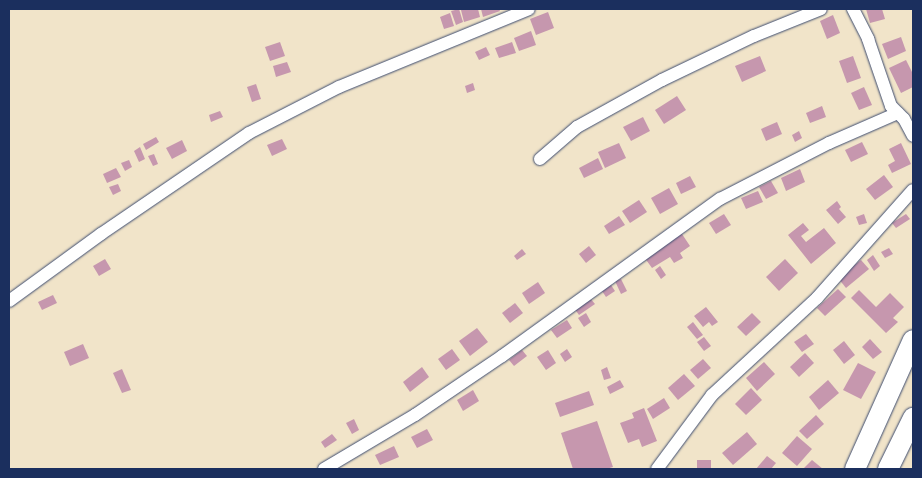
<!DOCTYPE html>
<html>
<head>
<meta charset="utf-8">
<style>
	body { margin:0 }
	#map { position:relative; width:922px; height:478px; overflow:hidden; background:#f1e4c9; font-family:Mali,sans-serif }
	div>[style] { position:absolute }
	.building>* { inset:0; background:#c697ae }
	.roads { filter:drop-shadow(0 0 1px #3b4a6e) drop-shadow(0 0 1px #3b4a6e) }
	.street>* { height:12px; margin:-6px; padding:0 6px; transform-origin:6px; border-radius:6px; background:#fff }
	.primary>* { height:20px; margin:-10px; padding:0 10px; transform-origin:10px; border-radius:10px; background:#fff }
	span { translate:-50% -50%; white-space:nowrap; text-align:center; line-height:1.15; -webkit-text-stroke:5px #fbf7ec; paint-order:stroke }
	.frame { position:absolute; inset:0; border:10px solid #1b2f5e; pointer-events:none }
</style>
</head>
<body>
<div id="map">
	<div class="building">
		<div style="clip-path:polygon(459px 9px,463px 22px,456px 25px,451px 11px)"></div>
		<div style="clip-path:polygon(464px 9px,478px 9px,480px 17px,464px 22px,461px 10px)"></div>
		<div style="clip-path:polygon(481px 9px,499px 9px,500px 11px,483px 17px)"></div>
		<div style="clip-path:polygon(866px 9px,882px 9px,885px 19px,870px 23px)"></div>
		<div style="clip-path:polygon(548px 12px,554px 28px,536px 35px,530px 19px)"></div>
		<div style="clip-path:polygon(450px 13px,454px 26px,444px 29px,440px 17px)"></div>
		<div style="clip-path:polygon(833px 15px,840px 33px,827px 39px,820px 21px)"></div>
		<div style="clip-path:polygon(531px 31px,536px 45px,519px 51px,514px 38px)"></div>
		<div style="clip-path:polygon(901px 37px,906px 51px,888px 59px,882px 44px)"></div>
		<div style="clip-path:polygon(280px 42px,285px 56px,270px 61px,265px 47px)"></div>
		<div style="clip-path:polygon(512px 42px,516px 53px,499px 58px,495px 48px)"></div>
		<div style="clip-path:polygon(486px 47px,490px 55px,479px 60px,475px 52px)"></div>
		<div style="clip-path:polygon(760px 56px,766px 71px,742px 82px,735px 66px)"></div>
		<div style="clip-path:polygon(853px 56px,861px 78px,847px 83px,839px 61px)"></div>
		<div style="clip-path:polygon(906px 60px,913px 74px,913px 87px,901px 93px,889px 68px)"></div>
		<div style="clip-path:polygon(287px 62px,291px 72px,276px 77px,273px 66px)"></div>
		<div style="clip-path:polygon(473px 83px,475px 90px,467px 93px,465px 86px)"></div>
		<div style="clip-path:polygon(256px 84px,261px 99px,252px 102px,247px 87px)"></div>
		<div style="clip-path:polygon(864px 87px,872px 105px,859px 110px,851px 93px)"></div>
		<div style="clip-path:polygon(677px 96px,686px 110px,664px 124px,655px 110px)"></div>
		<div style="clip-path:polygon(822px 106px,826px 117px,810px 123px,806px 113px)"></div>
		<div style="clip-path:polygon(220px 111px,223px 117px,211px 122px,209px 115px)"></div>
		<div style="clip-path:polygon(643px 117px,650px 131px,631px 141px,623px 127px)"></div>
		<div style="clip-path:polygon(777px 122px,782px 134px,766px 141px,761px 129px)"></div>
		<div style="clip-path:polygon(799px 131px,802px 138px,795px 142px,792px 135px)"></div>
		<div style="clip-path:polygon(156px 137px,159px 142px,146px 150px,143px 144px)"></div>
		<div style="clip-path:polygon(282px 139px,287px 149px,272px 156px,267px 145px)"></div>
		<div style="clip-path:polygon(182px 140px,187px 151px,172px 159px,166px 148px)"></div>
		<div style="clip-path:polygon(862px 142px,868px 154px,851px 162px,845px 150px)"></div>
		<div style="clip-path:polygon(619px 143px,626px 158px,605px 168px,598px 152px)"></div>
		<div style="clip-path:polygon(901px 143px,911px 164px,892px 173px,888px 165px,895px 161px,889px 149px)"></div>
		<div style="clip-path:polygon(140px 147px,145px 159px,139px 162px,134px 151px)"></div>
		<div style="clip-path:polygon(154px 154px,158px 164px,153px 166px,148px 156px)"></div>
		<div style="clip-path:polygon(598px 158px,603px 169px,584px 178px,579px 168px)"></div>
		<div style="clip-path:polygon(129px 160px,132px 167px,125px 171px,121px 163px)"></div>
		<div style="clip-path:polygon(116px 168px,121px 177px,107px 183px,103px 174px)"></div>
		<div style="clip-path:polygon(800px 169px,805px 182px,786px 191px,781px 178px)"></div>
		<div style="clip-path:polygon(884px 175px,893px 187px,875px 200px,866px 189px)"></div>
		<div style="clip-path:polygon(690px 176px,696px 187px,681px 194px,676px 183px)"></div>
		<div style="clip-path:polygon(771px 181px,778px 193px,766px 199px,759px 187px)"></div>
		<div style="clip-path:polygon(118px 184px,121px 191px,113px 195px,109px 187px)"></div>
		<div style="clip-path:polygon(669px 188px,678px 204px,660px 214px,651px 198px)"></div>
		<div style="clip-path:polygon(758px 191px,763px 202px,746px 209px,741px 198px)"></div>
		<div style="clip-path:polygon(639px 200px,647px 212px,630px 223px,622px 211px)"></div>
		<div style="clip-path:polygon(837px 201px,841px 207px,839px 209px,846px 217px,838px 224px,826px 210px)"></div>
		<div style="clip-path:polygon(724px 214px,731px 225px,716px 234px,709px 223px)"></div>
		<div style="clip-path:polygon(864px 214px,867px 223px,859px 225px,856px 217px)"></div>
		<div style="clip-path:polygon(906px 214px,910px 219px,896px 228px,892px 223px)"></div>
		<div style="clip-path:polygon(619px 216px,625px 225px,609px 234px,604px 226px)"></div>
		<div style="clip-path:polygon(803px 223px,809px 230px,801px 236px,806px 242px,824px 228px,836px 243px,811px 264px,788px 235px)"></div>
		<div style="clip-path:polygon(680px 231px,690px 246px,680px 253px,683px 258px,674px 263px,670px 257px,652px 268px,644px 257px)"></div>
		<div style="clip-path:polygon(589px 246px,596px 255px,586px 263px,579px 254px)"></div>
		<div style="clip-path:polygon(889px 248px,893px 254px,885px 258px,881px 252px)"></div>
		<div style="clip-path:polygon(522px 249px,526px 254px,517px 260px,514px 256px)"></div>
		<div style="clip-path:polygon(873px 255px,880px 266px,874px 271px,867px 260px)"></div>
		<div style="clip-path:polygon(105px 259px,111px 269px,99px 276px,93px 266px)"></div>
		<div style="clip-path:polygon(785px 259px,798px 273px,779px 291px,766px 277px)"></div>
		<div style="clip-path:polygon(861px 260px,869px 269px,846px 288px,838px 278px)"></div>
		<div style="clip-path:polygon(660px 266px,666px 275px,661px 279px,655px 270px)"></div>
		<div style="clip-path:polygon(621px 279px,627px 291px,621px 294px,615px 281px)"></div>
		<div style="clip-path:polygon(538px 282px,545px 293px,529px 304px,522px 293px)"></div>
		<div style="clip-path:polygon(611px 285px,615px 291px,606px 297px,602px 291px)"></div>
		<div style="clip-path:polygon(838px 289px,846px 297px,825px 316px,817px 308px)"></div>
		<div style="clip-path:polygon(859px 290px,876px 307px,890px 293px,904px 307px,893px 318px,898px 322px,886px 333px,851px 298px)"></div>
		<div style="clip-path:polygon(53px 295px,57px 303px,42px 310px,38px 302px)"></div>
		<div style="clip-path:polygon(589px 297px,595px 304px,579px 315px,574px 308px)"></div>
		<div style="clip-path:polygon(515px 303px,523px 313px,510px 323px,502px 313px)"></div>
		<div style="clip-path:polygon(706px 307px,718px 322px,712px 326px,709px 322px,703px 327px,694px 316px)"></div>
		<div style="clip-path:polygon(586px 313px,591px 322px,584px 327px,578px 318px)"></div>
		<div style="clip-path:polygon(752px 313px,761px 322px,746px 336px,737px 327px)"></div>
		<div style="clip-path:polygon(567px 320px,572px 328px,557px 338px,551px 330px)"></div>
		<div style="clip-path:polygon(693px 322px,703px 335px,697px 339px,687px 327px)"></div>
		<div style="clip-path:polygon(477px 328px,488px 342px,470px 356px,459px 341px)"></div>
		<div style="clip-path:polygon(806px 334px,814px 344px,802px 352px,794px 342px)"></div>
		<div style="clip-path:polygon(704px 337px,711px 346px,704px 351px,697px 342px)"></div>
		<div style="clip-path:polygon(870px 339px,882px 352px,873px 359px,862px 347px)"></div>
		<div style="clip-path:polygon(844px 341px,855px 355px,844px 364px,833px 350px)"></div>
		<div style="clip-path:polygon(83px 344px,89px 358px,70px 366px,64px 352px)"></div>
		<div style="clip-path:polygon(452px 349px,460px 360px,446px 370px,438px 359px)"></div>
		<div style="clip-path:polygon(567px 349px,572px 357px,565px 362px,560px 354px)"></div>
		<div style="clip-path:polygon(522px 350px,527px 356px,514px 366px,509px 360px)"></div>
		<div style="clip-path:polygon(548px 350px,556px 363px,546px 370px,537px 357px)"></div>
		<div style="clip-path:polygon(805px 353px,814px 363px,799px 377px,790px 367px)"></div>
		<div style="clip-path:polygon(703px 359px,711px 368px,698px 379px,690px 370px)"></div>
		<div style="clip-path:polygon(764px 362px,775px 374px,757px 391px,746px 378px)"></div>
		<div style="clip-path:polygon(858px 363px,876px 372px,861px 399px,843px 390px)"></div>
		<div style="clip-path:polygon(422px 367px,429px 377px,410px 392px,403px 382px)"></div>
		<div style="clip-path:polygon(607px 367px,611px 378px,604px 380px,601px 370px)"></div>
		<div style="clip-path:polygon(122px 369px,131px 390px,122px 393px,113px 373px)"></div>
		<div style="clip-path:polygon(684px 374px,695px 386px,678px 400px,668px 388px)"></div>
		<div style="clip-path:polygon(620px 380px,624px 387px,610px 394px,607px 387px)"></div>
		<div style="clip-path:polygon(828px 380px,839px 393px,819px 410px,809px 397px)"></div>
		<div style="clip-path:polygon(751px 388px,762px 400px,746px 415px,735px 404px)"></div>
		<div style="clip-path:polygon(473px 390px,479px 401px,463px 411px,457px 400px)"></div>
		<div style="clip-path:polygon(589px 391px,594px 405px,560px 417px,555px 403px)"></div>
		<div style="clip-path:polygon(664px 398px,670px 408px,653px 419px,647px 409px)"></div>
		<div style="clip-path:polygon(644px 408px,657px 441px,642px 447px,639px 439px,628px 443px,620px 423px,634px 418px,632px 413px)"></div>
		<div style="clip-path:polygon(816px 415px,824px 424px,807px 439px,799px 431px)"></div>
		<div style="clip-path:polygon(354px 419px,359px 430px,352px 434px,346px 423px)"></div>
		<div style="clip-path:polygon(597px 421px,613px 467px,606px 469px,573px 469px,561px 433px)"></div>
		<div style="clip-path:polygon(427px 429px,433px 440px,417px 448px,411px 437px)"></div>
		<div style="clip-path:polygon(747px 432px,757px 444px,733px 465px,722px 453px)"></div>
		<div style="clip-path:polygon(332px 434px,337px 440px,325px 448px,321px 442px)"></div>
		<div style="clip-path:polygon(797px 436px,812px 449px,797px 466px,782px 453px)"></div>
		<div style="clip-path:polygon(394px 446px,399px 457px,380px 465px,375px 455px)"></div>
		<div style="clip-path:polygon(767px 456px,776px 463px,771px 469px,756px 469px)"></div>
		<div style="clip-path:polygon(697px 460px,711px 460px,711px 469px,697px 469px)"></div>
		<div style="clip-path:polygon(812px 460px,823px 469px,806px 469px,804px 468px)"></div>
	</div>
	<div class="roads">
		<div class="street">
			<div style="left:853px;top:9px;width:34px;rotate:63deg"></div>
			<div style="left:868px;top:39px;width:71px;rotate:71.1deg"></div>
			<div style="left:891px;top:106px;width:18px;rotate:45deg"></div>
			<div style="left:904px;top:119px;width:19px;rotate:62deg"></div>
			<div style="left:540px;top:159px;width:49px;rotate:-40.9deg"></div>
			<div style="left:577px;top:127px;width:97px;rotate:-28.9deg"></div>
			<div style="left:662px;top:80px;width:102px;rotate:-25.6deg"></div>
			<div style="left:754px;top:36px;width:72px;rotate:-21.9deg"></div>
			<div style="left:9px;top:301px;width:114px;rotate:-36.1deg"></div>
			<div style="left:101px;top:234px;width:179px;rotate:-34.3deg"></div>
			<div style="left:249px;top:133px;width:101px;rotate:-27.1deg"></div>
			<div style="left:339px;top:87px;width:205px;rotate:-22.3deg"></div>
			<div style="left:324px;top:469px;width:106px;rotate:-30.7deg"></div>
			<div style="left:415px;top:415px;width:105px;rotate:-34.1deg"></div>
			<div style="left:502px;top:356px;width:269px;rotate:-35.8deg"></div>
			<div style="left:720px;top:199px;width:123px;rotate:-27.2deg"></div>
			<div style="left:829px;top:143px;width:75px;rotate:-23.5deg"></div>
			<div style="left:657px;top:469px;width:92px;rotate:-53.4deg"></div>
			<div style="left:712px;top:395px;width:143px;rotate:-42.7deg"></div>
			<div style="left:817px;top:298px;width:144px;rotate:-48.4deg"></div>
		</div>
		<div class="primary">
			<div style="left:855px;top:469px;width:141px;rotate:-65.8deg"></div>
			<div style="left:888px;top:469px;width:57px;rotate:-63.9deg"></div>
		</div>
	</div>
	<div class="frame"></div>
</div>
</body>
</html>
